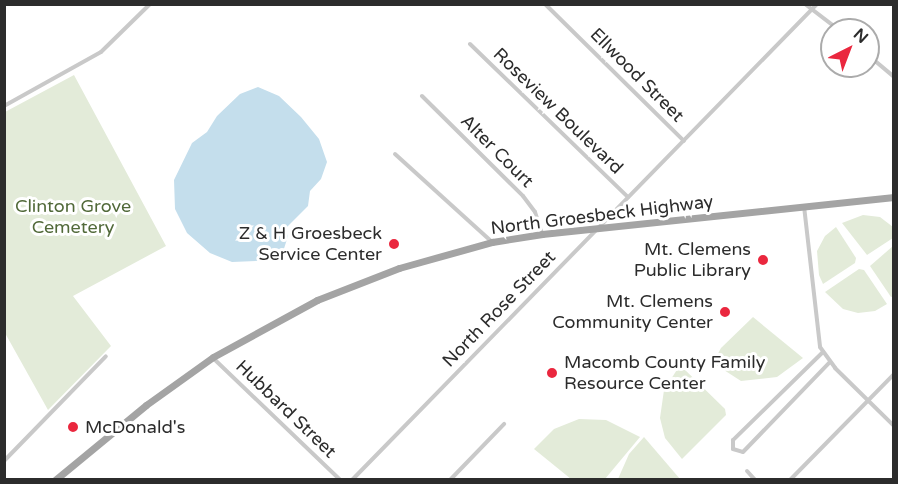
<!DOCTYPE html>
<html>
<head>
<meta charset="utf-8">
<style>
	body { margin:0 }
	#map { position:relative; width:898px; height:484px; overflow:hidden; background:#fff; font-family:"Varela Round",sans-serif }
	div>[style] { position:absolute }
	.green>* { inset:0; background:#e3ebd9 }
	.water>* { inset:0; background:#c4deec }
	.street>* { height:4px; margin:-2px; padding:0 2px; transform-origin:2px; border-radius:2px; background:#c9c9c9 }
	.primary>* { height:7px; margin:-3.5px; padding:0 3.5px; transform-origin:3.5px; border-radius:3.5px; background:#a4a4a4 }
	.dots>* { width:16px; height:16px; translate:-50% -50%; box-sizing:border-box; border:3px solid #fff; border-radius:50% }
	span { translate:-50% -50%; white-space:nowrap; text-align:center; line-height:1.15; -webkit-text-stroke:6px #fff; paint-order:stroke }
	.street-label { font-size:18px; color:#2c2c2c }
	.park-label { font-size:18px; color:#516939 }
	.poi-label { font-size:18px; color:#2c2c2c }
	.right { translate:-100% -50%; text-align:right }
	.left { translate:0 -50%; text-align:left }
	.frame { position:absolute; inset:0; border:6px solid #2c2c2c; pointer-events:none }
	.north { position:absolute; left:820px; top:18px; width:60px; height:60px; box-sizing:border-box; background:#fff; border:2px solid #ababab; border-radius:50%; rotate:42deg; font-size:16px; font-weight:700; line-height:24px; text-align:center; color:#2c2c2c }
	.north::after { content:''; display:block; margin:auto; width:21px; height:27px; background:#ea273e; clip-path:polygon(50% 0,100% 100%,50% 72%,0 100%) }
</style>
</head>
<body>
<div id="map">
	<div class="green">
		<div style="clip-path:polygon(74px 75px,166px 246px,73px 296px,111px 346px,48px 410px,5px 333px,5px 112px)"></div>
		<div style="clip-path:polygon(863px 215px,880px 217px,893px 227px,893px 238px,867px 255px,842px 223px)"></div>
		<div style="clip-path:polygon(836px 227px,856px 258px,855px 263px,823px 284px,819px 275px,817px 251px,825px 236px)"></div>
		<div style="clip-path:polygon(893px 246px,894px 296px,891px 297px,870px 266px)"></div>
		<div style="clip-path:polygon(859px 269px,864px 270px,887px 304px,875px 311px,858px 313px,843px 309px,825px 292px)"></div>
		<div style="clip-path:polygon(753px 317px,803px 358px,777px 377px,741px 381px,713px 363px,721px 348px)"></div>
		<div style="clip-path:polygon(680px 365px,725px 409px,726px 415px,682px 459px,665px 438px,660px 418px,664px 390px)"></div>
		<div style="clip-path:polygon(579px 419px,606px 420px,640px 437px,605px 479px,571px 479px,534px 449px,554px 429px)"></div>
		<div style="clip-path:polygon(644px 437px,680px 479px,618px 479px,629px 454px)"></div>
	</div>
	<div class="water">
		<div style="clip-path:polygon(258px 87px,279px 96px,301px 117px,319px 139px,327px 162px,321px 179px,310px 191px,308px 206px,285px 229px,288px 236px,282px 255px,276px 260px,232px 262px,210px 253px,187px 233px,175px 209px,174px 180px,192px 143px,207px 132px,217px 116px,240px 94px)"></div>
	</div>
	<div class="street">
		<div style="left:545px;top:4px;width:195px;rotate:44.6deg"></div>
		<div style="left:722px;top:4px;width:6px"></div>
		<div style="left:805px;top:4px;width:43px;rotate:37.4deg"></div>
		<div style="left:470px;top:44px;width:220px;rotate:44.1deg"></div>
		<div style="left:868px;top:55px;width:34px;rotate:40deg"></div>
		<div style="left:422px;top:96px;width:142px;rotate:44.7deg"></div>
		<div style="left:523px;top:196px;width:20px;rotate:53deg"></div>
		<div style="left:535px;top:212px;width:22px;rotate:72deg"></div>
		<div style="left:4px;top:106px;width:111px;rotate:-29.1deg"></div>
		<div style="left:101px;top:52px;width:69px;rotate:-44.4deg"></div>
		<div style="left:395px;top:154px;width:131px;rotate:42.2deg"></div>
		<div style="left:804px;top:206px;width:142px;rotate:83.5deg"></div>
		<div style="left:820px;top:347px;width:26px;rotate:54deg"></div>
		<div style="left:835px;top:368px;width:83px;rotate:44.5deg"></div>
		<div style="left:823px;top:352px;width:126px;rotate:135.6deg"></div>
		<div style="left:733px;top:440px;width:9px;rotate:90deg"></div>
		<div style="left:733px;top:449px;width:10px;rotate:17deg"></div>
		<div style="left:743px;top:452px;width:125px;rotate:-46deg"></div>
		<div style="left:213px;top:358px;width:176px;rotate:43.8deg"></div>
		<div style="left:4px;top:461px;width:146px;rotate:-45.8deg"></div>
		<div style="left:747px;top:471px;width:12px;rotate:48deg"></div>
		<div style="left:352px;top:480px;width:665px;rotate:-45.67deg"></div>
		<div style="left:450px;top:480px;width:78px;rotate:-46deg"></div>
		<div style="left:790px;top:480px;width:148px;rotate:-45.5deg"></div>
	</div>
	<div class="primary">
		<div style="left:55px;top:480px;width:118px;rotate:-39.5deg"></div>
		<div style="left:146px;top:405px;width:82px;rotate:-35.6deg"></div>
		<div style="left:213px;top:357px;width:119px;rotate:-28.7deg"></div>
		<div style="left:317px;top:300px;width:88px;rotate:-21.3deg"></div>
		<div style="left:399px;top:268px;width:97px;rotate:-15.6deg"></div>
		<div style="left:492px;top:242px;width:51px;rotate:-9.1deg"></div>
		<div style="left:542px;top:234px;width:354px;rotate:-6deg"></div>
	</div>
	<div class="dots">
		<div style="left:394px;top:244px;background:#ea273e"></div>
		<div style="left:763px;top:260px;background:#ea273e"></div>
		<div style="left:725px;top:312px;background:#ea273e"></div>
		<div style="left:552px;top:373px;background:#ea273e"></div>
		<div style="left:73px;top:427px;background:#ea273e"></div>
	</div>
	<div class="street-label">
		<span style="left:637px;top:75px;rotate:45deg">Ellwood Street</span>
		<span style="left:558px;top:111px;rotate:44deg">Roseview Boulevard</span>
		<span style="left:497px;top:151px;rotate:45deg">Alter Court</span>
		<span style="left:602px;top:215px;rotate:-7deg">North Groesbeck Highway</span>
		<span style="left:499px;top:309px;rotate:-46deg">North Rose Street</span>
		<span style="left:286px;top:409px;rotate:44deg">Hubbard Street</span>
	</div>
	<div class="park-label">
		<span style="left:73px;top:217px">Clinton Grove<br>Cemetery</span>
	</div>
	<div class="poi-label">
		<span class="right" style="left:382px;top:244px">Z &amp; H Groesbeck<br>Service Center</span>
		<span class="right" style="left:751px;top:260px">Mt. Clemens<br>Public Library</span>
		<span class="right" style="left:713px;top:312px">Mt. Clemens<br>Community Center</span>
		<span class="left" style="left:564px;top:373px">Macomb County Family<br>Resource Center</span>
		<span class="left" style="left:85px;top:427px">McDonald's</span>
	</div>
	<div class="frame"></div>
	<div class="north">N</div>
</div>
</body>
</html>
